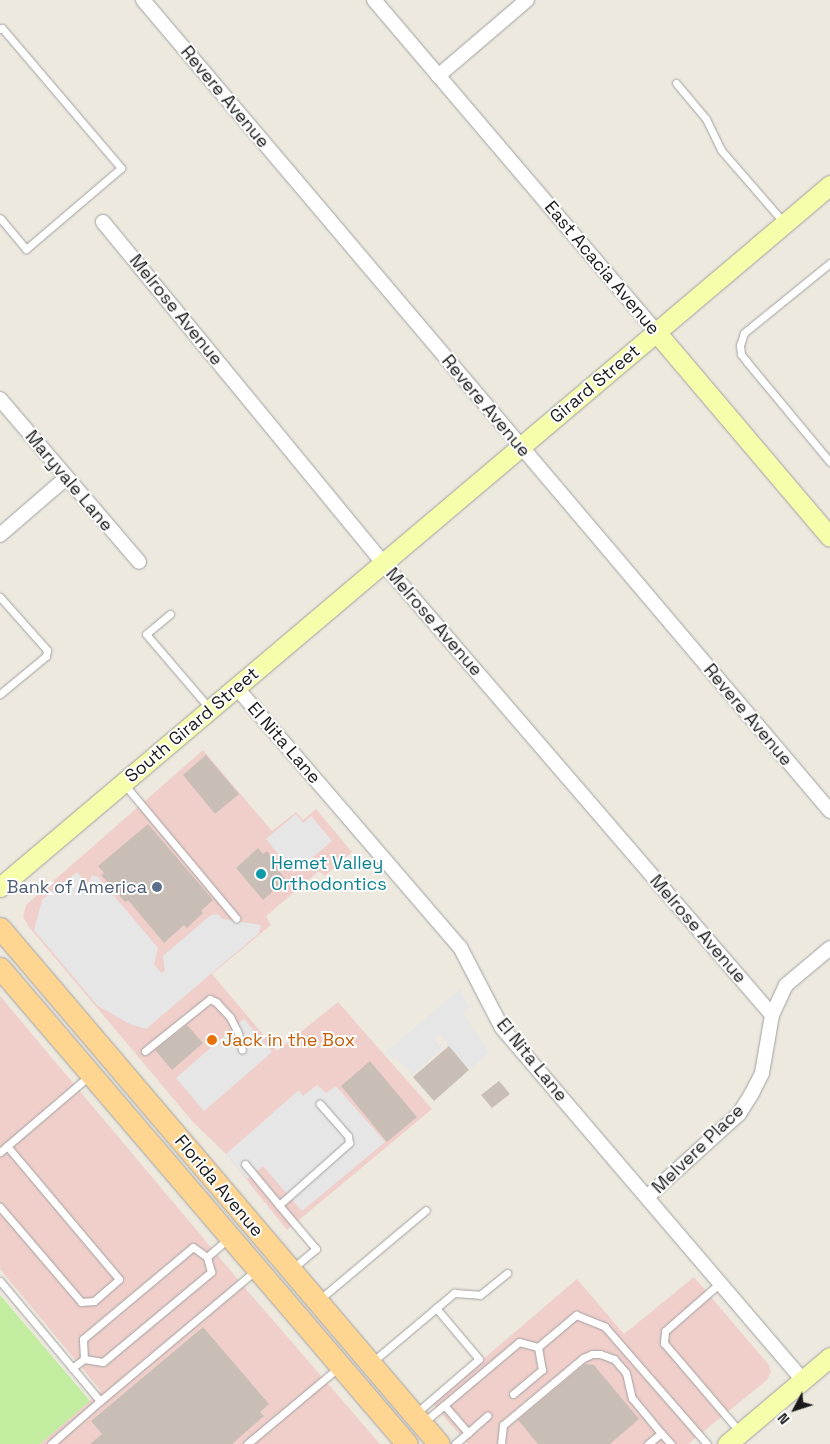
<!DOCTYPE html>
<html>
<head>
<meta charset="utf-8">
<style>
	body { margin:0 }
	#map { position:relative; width:830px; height:1444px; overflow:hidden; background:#ede9df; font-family:"Space Grotesk",sans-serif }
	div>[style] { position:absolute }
	.commercial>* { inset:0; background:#f0cfcb }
	.grass>* { inset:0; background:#c2ec9f }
	.parking>* { inset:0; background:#e6e6e6 }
	.building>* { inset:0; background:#c9beb5 }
	.roads { filter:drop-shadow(0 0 1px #a1a1a1) drop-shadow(0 0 1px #a1a1a1) }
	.lane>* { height:7px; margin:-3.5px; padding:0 3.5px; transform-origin:3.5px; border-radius:3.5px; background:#fff }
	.street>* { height:14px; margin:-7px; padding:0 7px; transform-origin:7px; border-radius:7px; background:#fff }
	.secondary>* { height:19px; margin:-9.5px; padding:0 9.5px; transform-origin:9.5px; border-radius:9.5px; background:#f6feac }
	.primary>* { height:21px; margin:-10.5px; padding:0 10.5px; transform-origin:10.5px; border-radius:10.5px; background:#ffd592 }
	.dots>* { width:14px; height:14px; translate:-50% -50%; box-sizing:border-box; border:2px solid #fff; border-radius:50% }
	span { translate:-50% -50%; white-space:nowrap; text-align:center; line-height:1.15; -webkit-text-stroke:4px #fff; paint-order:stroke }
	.street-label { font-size:18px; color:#1a1a1a }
	.culture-label { font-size:18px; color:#0d838f }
	.left { translate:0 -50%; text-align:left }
	.service-label { font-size:18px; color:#4e5e75 }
	.right { translate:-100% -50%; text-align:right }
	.food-label { font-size:18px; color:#c56008 }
	.north { position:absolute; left:770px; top:1384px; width:50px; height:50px; -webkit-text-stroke:4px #fff; paint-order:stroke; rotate:230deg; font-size:14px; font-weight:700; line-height:20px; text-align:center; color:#1a1a1a }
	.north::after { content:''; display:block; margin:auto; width:18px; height:22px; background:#1a1a1a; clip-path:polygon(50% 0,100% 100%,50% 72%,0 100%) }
</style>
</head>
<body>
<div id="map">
	<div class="commercial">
		<div style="clip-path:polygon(203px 750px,272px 831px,296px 812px,303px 820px,316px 809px,352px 852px,325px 876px,319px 871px,266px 916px,271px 925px,212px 974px,277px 1051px,338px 1002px,432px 1109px,287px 1230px,226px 1154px,193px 1122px,29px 927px,23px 917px,26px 905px)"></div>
		<div style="clip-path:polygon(0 996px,246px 1289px,380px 1444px,40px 1444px,101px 1391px,0 1269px)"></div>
		<div style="clip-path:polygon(694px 1277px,769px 1365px,771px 1372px,767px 1380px,688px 1444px,468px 1444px,432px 1403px,577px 1279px,624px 1334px)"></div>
	</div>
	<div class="grass">
		<div style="clip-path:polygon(0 1295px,90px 1401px,40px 1444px,0 1444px)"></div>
	</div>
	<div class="parking">
		<div style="clip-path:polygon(296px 814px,303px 823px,311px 816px,332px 841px,294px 873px,266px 839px)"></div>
		<div style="clip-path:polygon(77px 872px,88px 885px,92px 875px,99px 878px,158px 948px,154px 964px,161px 973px,165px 971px,163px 956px,211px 915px,218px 914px,222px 919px,261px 925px,259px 933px,146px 1029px,130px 1024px,98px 1006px,34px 930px,42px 900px)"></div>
		<div style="clip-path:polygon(460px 989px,469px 1007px,463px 1013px,489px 1053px,469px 1070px,440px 1035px,434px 1039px,442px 1049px,413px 1074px,397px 1059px,391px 1059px,386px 1052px)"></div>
		<div style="clip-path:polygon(244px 1019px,272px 1052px,204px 1111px,176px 1078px)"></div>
		<div style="clip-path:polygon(317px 1085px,326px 1093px,336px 1086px,385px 1142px,302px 1211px,263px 1166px,247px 1179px,226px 1154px,299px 1090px,303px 1096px)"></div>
	</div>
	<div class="building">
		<div style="clip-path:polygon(206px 755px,239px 794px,215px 814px,183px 775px)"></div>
		<div style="clip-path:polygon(148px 824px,213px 900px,201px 911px,203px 913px,187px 928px,184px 925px,164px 943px,128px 900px,125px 902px,101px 875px,104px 873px,98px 866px)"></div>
		<div style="clip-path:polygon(258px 848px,263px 854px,267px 851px,278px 865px,276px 867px,286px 880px,263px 900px,236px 868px)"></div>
		<div style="clip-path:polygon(187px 1025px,203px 1043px,172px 1070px,155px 1050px)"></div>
		<div style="clip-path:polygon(449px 1046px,469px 1070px,434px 1101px,413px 1077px)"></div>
		<div style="clip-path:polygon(370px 1061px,417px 1117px,387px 1142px,341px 1086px)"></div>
		<div style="clip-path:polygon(499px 1081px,510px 1094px,492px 1108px,481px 1095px)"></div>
		<div style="clip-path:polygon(203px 1327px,269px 1404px,260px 1412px,264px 1416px,232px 1444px,90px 1444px,102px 1434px,91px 1421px)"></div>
		<div style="clip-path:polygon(585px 1364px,594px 1365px,639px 1419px,610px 1444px,538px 1444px,518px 1420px)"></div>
	</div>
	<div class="roads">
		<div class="lane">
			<div style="left:0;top:29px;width:2px;rotate:-27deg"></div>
			<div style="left:2px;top:28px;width:184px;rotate:49.6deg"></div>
			<div style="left:121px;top:168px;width:125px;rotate:139.5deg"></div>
			<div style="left:26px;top:249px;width:40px;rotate:-130deg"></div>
			<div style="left:676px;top:83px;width:47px;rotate:50.2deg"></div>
			<div style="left:706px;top:119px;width:34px;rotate:64deg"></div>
			<div style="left:721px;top:150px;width:98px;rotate:49.1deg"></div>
			<div style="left:830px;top:263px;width:111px;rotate:140.9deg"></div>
			<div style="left:744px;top:333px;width:13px;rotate:108deg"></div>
			<div style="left:740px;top:345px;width:9px;rotate:84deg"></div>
			<div style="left:741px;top:354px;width:10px;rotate:53deg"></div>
			<div style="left:747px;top:362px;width:130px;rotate:50.3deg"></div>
			<div style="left:0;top:597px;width:71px;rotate:48.4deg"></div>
			<div style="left:47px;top:650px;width:6px;rotate:99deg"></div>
			<div style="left:46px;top:656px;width:60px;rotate:140.4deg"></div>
			<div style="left:170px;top:614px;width:31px;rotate:140deg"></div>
			<div style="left:146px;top:634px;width:99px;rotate:49.5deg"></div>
			<div style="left:124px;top:784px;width:175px;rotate:50.1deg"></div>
			<div style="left:145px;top:1051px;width:83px;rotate:-38.7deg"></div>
			<div style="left:210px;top:999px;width:7px;rotate:27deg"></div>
			<div style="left:216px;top:1002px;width:21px;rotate:47deg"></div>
			<div style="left:230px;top:1017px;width:18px;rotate:63deg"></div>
			<div style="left:238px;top:1033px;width:17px;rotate:77deg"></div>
			<div style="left:0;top:1152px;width:117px;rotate:-40.5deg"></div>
			<div style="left:245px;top:1164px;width:53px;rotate:50.3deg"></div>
			<div style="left:0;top:1207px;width:125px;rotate:49.5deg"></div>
			<div style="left:81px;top:1302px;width:13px;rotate:-4deg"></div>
			<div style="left:94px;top:1301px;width:33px;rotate:-41deg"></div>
			<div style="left:119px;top:1279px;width:174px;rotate:-130.1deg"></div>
			<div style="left:293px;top:1268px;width:30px;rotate:-40deg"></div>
			<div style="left:316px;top:1249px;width:57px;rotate:-130.1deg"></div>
			<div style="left:279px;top:1205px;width:94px;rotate:-41.5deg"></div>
			<div style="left:349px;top:1143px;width:7px;rotate:-98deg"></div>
			<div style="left:348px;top:1136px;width:43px;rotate:-131.2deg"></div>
			<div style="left:0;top:1281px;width:156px;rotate:50.2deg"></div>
			<div style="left:100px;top:1401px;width:204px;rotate:-40deg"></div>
			<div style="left:720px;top:1283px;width:73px;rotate:138.9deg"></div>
			<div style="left:665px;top:1331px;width:12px;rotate:95deg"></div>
			<div style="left:664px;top:1343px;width:117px;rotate:49.5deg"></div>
			<div style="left:320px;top:1299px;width:138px;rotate:-40deg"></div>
			<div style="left:538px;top:1347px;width:50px;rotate:-40.1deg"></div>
			<div style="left:576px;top:1315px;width:31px;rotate:22deg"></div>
			<div style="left:605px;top:1327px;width:155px;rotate:48.9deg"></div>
			<div style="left:84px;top:1359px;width:20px;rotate:-93deg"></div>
			<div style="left:83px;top:1339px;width:143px;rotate:-39.9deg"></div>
			<div style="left:193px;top:1247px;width:17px;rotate:36deg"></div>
			<div style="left:371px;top:1363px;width:109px;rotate:-40.1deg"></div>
			<div style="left:454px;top:1293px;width:26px;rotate:4deg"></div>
			<div style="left:480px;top:1295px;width:35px;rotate:-39deg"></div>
			<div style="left:72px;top:1368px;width:15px;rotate:-37deg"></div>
			<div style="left:84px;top:1359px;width:19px;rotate:9deg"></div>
			<div style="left:103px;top:1362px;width:141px;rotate:-39.8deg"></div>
			<div style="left:211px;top:1272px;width:16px;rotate:-105deg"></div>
			<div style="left:207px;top:1257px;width:28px;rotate:-41deg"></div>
			<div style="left:513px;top:1394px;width:38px;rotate:-40deg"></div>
			<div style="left:542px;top:1370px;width:23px;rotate:-100deg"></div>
			<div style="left:444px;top:1405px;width:37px;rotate:49deg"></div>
			<div style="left:415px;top:1414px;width:84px;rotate:-40.7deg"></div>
			<div style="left:479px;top:1359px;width:67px;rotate:-130.1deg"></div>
			<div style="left:424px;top:1422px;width:124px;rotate:-40.1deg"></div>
			<div style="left:519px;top:1342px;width:20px;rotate:15deg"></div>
			<div style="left:51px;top:1444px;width:65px;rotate:-41.3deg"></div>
			<div style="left:247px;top:1444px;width:119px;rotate:-39.9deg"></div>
			<div style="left:455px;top:1444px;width:43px;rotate:-41.2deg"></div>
			<div style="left:501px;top:1444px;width:19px;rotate:-84deg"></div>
			<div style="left:503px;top:1425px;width:104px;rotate:-39.9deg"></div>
			<div style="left:583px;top:1358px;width:10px;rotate:-24deg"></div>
			<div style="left:592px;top:1354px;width:8px"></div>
			<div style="left:600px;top:1354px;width:15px;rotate:20deg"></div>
			<div style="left:614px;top:1359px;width:18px;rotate:49deg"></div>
			<div style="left:626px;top:1373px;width:26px;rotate:77deg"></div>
			<div style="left:632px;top:1398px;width:45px;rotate:50.4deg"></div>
			<div style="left:648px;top:1444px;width:17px;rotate:-40deg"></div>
			<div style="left:661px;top:1433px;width:15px;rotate:48deg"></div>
		</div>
		<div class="street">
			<div style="left:143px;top:0;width:1063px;rotate:49.73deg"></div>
			<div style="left:374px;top:0;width:437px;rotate:49.6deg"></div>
			<div style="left:438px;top:76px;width:117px;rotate:-40.5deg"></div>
			<div style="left:103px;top:222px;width:441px;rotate:50.6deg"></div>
			<div style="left:383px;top:563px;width:596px;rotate:49.28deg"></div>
			<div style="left:0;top:399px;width:214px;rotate:49.5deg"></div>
			<div style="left:0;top:535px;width:87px;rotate:-40.8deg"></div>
			<div style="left:236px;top:687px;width:343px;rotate:49.3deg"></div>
			<div style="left:460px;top:947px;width:91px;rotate:62.6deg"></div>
			<div style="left:502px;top:1028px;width:463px;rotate:49.5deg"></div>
			<div style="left:647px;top:1197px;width:124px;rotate:-42.1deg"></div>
			<div style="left:739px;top:1114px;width:25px;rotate:-58deg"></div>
			<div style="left:752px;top:1093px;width:22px;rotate:-63deg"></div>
			<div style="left:762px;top:1073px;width:59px;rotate:-80.2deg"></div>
			<div style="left:772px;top:1015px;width:33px;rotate:-65deg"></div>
			<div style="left:786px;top:985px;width:57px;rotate:-40.1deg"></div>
		</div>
		<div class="secondary">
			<div style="left:657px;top:333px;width:267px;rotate:49.7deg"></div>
			<div style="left:0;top:887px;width:1087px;rotate:-40.22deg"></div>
			<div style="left:727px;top:1444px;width:135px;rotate:-40.2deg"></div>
		</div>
		<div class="primary">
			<div style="left:0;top:928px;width:677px;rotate:49.61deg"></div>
			<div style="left:0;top:968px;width:626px;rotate:49.47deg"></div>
		</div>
	</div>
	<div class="dots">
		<div style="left:261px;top:874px;background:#0f9aa8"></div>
		<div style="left:157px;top:887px;background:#5c6f8a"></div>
		<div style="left:212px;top:1040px;background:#e8710a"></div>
	</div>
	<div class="street-label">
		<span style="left:225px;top:97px;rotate:50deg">Revere Avenue</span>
		<span style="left:602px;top:268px;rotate:50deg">East Acacia Avenue</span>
		<span style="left:176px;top:310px;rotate:51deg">Melrose Avenue</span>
		<span style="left:595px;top:384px;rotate:-40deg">Girard Street</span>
		<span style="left:486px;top:406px;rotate:50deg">Revere Avenue</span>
		<span style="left:69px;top:481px;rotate:50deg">Maryvale Lane</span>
		<span style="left:434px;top:622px;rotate:49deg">Melrose Avenue</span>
		<span style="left:748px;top:715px;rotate:50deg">Revere Avenue</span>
		<span style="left:192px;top:725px;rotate:-40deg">South Girard Street</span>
		<span style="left:284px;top:743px;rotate:49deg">El Nita Lane</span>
		<span style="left:698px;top:929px;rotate:49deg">Melrose Avenue</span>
		<span style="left:532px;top:1060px;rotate:51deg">El Nita Lane</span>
		<span style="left:698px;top:1149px;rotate:-44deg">Melvere Place</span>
		<span style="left:219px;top:1186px;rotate:50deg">Florida Avenue</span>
	</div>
	<div class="culture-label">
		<span class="left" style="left:271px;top:874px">Hemet Valley<br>Orthodontics</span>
	</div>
	<div class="service-label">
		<span class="right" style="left:147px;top:887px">Bank of America</span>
	</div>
	<div class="food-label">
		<span class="left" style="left:222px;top:1040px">Jack in the Box</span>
	</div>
	<div class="north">N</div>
</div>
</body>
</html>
